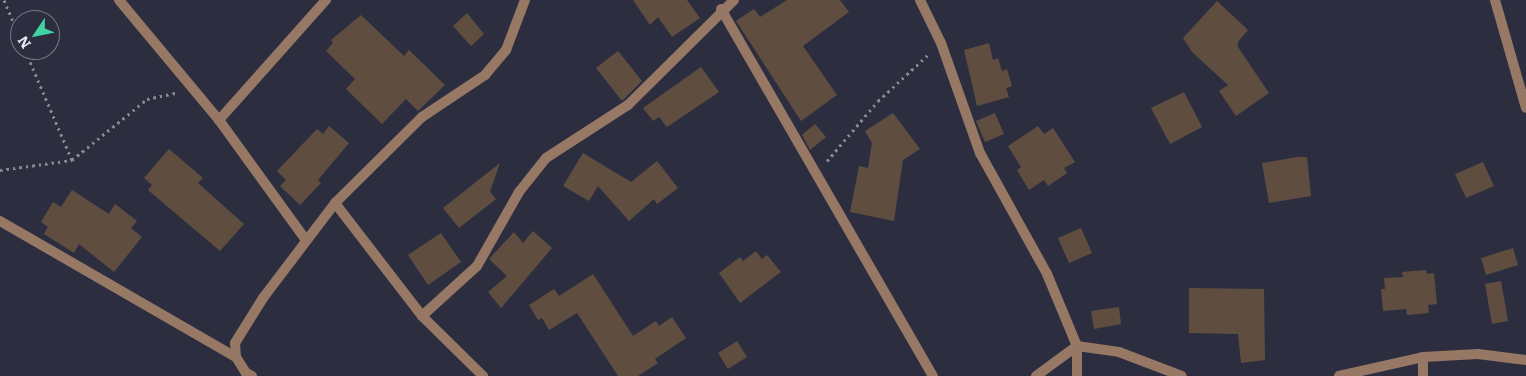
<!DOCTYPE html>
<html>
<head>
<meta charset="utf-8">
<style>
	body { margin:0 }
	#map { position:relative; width:1526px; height:376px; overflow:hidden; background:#2c2e40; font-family:Literata,serif }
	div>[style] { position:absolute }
	.building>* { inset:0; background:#5f4e40 }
	.path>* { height:3px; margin-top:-1.5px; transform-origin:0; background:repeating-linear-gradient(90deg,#878998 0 2.5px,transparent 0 6.5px) }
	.street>* { height:10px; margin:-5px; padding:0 5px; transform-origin:5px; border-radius:5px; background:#977865 }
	span { translate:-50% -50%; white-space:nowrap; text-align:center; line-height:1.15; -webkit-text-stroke:4.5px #2c2e40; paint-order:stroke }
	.north { position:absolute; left:10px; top:10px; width:50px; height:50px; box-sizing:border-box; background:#2c2e40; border:1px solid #767888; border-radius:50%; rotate:236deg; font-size:14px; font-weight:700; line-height:20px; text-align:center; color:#e6e8f4 }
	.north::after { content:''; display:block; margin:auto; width:18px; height:22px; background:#3ed4a3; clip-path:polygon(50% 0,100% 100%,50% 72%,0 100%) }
</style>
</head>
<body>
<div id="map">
	<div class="building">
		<div style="clip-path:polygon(633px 0,687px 0,700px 18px,672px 37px,658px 17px,650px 25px)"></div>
		<div style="clip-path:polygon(787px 0,840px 0,849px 12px,803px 46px,837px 95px,801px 121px,736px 21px,754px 9px,760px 17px)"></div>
		<div style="clip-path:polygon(1217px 1px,1248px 30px,1238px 42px,1238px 47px,1269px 93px,1236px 116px,1219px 91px,1228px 85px,1192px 52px,1183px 38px)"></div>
		<div style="clip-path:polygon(467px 13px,484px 34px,471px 46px,453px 26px)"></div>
		<div style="clip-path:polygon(361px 15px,404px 56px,409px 50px,445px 85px,418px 111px,406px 99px,382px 124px,346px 89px,355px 79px,326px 51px,333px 43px,331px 40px)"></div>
		<div style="clip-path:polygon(989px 43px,993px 60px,998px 58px,1002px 71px,1007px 69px,1012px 86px,1006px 88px,1009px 97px,977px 106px,964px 50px)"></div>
		<div style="clip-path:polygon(618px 51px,642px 81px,622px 101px,596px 68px)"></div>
		<div style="clip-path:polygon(701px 67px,719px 92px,667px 127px,659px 117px,653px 121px,643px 108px)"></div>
		<div style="clip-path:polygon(1184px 92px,1202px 127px,1170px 144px,1151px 108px)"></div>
		<div style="clip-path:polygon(893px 113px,920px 149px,903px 160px,894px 221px,850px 212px,859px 166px,868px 168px,872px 143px,865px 131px)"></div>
		<div style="clip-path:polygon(995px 113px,1004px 134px,985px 142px,976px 121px)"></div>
		<div style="clip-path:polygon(815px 124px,826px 137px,810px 150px,802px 135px)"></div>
		<div style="clip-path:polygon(329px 126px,349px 143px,318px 180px,321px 183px,300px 205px,280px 186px,286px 180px,277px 171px,317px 129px,323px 134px)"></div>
		<div style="clip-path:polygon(1038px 126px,1044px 134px,1053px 128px,1075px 162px,1064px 168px,1067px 173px,1048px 186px,1044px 180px,1029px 190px,1017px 170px,1021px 167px,1008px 146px)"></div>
		<div style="clip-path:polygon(169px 149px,203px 178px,198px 183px,244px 224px,220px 251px,148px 190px,152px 185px,144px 178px)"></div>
		<div style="clip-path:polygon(583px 153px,631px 182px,657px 161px,678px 188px,657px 204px,654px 199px,629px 221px,598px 186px,589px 201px,563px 186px)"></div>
		<div style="clip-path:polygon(1297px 157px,1307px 157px,1311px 196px,1269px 203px,1262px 163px)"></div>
		<div style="clip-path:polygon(1483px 162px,1494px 186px,1466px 198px,1455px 174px)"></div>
		<div style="clip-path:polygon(500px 163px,490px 192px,496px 199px,459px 228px,443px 208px)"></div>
		<div style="clip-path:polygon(72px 190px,109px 214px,115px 204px,137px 221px,131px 228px,142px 237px,114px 272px,79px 244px,74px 253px,44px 234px,48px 227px,41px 222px,53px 202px,61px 207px)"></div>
		<div style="clip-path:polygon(1081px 228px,1092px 253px,1069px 263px,1058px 238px)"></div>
		<div style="clip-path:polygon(533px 231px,552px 248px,501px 308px,488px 292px,507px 276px,489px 259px,514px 232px,523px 243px)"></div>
		<div style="clip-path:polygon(441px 233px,461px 262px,428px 285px,408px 255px)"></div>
		<div style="clip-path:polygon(1513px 248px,1518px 265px,1486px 275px,1481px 258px)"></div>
		<div style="clip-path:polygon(756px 251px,762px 259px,767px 255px,781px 272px,740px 303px,719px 273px,740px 257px,743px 261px)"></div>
		<div style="clip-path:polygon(1426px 270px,1427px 274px,1434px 273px,1437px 304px,1428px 305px,1429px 313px,1407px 315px,1406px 309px,1383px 311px,1381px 289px,1385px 289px,1384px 278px,1403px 277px,1402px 272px)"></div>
		<div style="clip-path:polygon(593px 274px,633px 336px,656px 321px,659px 326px,672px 317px,686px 338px,655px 359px,658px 363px,638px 376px,618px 376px,577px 313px,549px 330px,542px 318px,538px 320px,529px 305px,554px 289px,559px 296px)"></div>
		<div style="clip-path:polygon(1501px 281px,1508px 321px,1492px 324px,1485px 284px)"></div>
		<div style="clip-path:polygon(1189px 288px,1264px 289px,1265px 360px,1241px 363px,1238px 334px,1189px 333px)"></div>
		<div style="clip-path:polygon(1119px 307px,1121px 324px,1094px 329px,1091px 311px)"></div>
		<div style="clip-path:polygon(737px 341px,747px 357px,728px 369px,718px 353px)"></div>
	</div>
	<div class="path">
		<div style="left:4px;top:0;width:41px;rotate:67.2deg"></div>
		<div style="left:25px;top:50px;width:120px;rotate:66.9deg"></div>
		<div style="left:827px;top:161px;width:79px;rotate:-49.6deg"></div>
		<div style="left:878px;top:101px;width:69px;rotate:-42.7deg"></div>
		<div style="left:0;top:170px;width:73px;rotate:-7.9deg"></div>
		<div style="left:72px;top:160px;width:97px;rotate:-39.1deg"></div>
		<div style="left:147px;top:99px;width:30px;rotate:-12deg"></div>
	</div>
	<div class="street">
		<div style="left:119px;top:0;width:156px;rotate:50.2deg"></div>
		<div style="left:219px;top:120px;width:148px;rotate:54.1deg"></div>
		<div style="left:920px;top:0;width:48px;rotate:64deg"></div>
		<div style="left:941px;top:43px;width:117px;rotate:70.5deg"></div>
		<div style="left:980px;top:153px;width:138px;rotate:61deg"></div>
		<div style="left:1047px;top:274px;width:78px;rotate:67.4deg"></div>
		<div style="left:1077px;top:346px;width:30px;rotate:90deg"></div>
		<div style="left:1495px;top:0;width:112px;rotate:74deg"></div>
		<div style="left:721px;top:9px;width:424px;rotate:60deg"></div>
		<div style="left:219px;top:120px;width:161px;rotate:-48.3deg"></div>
		<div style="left:335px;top:203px;width:143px;rotate:52.4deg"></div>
		<div style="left:422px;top:316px;width:86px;rotate:44.5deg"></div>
		<div style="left:0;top:221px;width:272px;rotate:30deg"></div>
		<div style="left:422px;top:316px;width:74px;rotate:-42.3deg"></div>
		<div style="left:477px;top:266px;width:85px;rotate:-60.4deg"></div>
		<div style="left:519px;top:192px;width:43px;rotate:-51.5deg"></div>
		<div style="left:546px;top:158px;width:98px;rotate:-32.9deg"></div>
		<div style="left:628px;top:105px;width:149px;rotate:-44.7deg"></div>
		<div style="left:252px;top:376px;width:7px;rotate:-153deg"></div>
		<div style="left:246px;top:373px;width:19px;rotate:-122deg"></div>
		<div style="left:236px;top:357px;width:14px;rotate:-94deg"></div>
		<div style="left:235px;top:343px;width:53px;rotate:-58.1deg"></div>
		<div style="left:263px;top:298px;width:119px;rotate:-52.8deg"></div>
		<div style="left:335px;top:203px;width:122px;rotate:-44.7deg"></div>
		<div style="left:422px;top:117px;width:76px;rotate:-33.7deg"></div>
		<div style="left:485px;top:75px;width:33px;rotate:-50deg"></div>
		<div style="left:506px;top:50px;width:53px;rotate:-69.2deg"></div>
		<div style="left:1036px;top:376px;width:51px;rotate:-36.2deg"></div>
		<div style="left:1077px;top:346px;width:42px;rotate:8.1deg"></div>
		<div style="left:1119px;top:352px;width:67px;rotate:20.9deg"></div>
		<div style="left:1339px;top:376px;width:86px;rotate:-12.7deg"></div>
		<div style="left:1423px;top:357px;width:55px;rotate:-3.1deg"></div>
		<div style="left:1478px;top:354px;width:48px;rotate:7.1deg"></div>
		<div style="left:1423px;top:376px;width:19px;rotate:-90deg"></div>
	</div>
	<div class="north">N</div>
</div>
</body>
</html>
